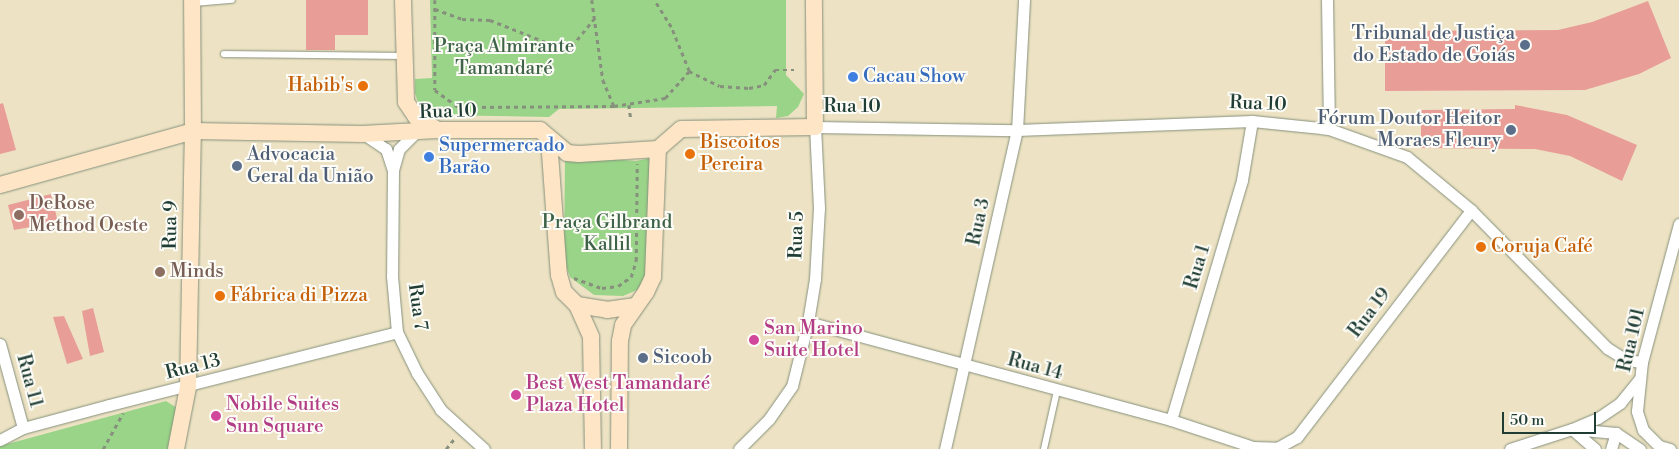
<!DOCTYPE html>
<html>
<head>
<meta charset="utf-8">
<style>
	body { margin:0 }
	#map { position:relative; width:1679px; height:449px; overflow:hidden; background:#ede3c4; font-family:"Libre Bodoni",serif }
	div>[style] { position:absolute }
	.green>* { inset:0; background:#99d488 }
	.building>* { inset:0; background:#e89e96 }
	.path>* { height:2.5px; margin-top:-1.25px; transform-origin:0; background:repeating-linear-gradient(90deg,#86907c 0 4px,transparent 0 8px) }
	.roads { filter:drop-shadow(0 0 1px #86907c) drop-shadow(0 0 1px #86907c) }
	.lane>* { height:5.5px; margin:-2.75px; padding:0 2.75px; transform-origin:2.75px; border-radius:2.75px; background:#fff }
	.street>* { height:11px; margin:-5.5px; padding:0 5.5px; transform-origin:5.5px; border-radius:5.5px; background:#fff }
	.secondary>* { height:16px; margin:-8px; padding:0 8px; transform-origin:8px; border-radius:8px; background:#fde5c5 }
	.dots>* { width:14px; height:14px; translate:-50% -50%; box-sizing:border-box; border:2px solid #fdfcf7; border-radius:50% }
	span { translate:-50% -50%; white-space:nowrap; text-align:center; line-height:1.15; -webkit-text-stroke:4px #fdfcf7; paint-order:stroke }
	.service-label { font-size:19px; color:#4e5e75 }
	.right { translate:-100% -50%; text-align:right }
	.left { translate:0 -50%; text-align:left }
	.park-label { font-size:19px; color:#3e6349 }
	.shop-label { font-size:19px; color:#366cbe }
	.food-label { font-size:19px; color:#c56008 }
	.street-label { font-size:19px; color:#1f3d34 }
	.education-label { font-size:19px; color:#785e54 }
	.hotel-label { font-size:19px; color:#b23c85 }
	.scale { position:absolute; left:1502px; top:412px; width:94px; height:22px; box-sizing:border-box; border:2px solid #1f3d34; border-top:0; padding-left:6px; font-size:15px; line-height:18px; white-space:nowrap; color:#1f3d34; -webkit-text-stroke:4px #fdfcf7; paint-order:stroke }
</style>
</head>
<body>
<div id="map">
	<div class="green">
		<div style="clip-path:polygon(430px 0,786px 0,786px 75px,804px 94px,798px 107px,788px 116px,776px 118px,777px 106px,559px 109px,549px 117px,436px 115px,420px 109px,415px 93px,415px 79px,432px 78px)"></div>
		<div style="clip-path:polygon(565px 155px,636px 161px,651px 158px,645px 279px,637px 290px,623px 296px,594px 295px,570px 277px,564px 261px)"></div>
		<div style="clip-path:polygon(166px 401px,177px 408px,169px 449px,0 449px,0 446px)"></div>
	</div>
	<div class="building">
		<div style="clip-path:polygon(306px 0,368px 0,368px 35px,335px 35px,335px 50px,306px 50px)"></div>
		<div style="clip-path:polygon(1648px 1px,1671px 58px,1639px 74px,1585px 90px,1385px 91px,1385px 31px,1558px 30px,1592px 22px)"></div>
		<div style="clip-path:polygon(3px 103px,16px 150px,0 154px,0 104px)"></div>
		<div style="clip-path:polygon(1515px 105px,1567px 115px,1637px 145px,1622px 181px,1570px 156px,1535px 149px,1421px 148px,1421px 110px,1515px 109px)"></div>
		<div style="clip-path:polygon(51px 194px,58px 222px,14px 230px,8px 205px)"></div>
		<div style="clip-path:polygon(93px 308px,104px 352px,90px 356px,82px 311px)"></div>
		<div style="clip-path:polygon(64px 316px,83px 359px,67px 364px,53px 317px)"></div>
	</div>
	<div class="path">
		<div style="left:435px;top:0;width:90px;rotate:90deg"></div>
		<div style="left:435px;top:90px;width:29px;rotate:36deg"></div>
		<div style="left:458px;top:107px;width:156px;rotate:-0.4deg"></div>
		<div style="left:614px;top:106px;width:52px;rotate:-8.9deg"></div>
		<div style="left:665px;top:98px;width:36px;rotate:-48deg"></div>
		<div style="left:689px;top:71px;width:48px;rotate:-112.2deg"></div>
		<div style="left:671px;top:27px;width:32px;rotate:-122deg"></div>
		<div style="left:592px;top:0;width:81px;rotate:82.2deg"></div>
		<div style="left:603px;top:80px;width:28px;rotate:67deg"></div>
		<div style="left:435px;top:9px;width:29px;rotate:20deg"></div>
		<div style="left:462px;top:19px;width:28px;rotate:2deg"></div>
		<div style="left:490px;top:20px;width:73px;rotate:21.7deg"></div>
		<div style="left:558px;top:47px;width:14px;rotate:-4deg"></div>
		<div style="left:572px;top:46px;width:36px;rotate:-51deg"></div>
		<div style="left:689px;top:71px;width:34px;rotate:26deg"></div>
		<div style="left:720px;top:86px;width:29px;rotate:4deg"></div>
		<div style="left:749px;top:88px;width:15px;rotate:-11deg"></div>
		<div style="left:764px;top:85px;width:19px;rotate:-54deg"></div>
		<div style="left:775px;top:70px;width:19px"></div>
		<div style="left:629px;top:105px;width:15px;rotate:82deg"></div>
		<div style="left:574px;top:278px;width:30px;rotate:20deg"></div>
		<div style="left:602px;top:288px;width:16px;rotate:-7deg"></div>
		<div style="left:618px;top:286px;width:16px;rotate:-35deg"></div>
		<div style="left:631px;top:277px;width:17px;rotate:-73deg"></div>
		<div style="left:636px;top:261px;width:97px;rotate:-89.4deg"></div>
		<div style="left:103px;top:449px;width:41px;rotate:-60.9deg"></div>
		<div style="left:446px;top:449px;width:13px;rotate:-51deg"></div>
	</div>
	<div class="roads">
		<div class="lane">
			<div style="left:194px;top:3px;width:38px;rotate:-5deg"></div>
			<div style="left:224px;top:54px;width:179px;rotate:0.6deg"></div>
			<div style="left:1044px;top:449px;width:59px;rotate:-77.4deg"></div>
		</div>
		<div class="street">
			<div style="left:1327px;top:0;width:129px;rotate:89.1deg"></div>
			<div style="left:415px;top:133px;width:23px;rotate:135deg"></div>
			<div style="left:399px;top:149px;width:22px;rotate:106deg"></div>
			<div style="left:393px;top:170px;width:106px;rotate:90.5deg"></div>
			<div style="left:392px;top:276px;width:56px;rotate:84.9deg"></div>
			<div style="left:397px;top:332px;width:46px;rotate:64deg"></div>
			<div style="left:417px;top:373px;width:44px;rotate:57deg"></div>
			<div style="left:441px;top:410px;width:58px;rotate:42.2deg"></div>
			<div style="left:365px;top:135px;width:25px;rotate:34deg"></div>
			<div style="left:386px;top:149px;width:22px;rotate:72deg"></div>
			<div style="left:808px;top:322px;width:376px;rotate:15.1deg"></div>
			<div style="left:1171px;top:420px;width:86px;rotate:18.2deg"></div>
			<div style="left:1253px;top:447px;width:24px;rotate:2deg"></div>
			<div style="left:1277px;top:448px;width:23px;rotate:-29deg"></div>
			<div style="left:1297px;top:437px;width:286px;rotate:-52.5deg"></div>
			<div style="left:0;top:344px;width:87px;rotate:74.7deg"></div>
			<div style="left:1171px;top:420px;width:250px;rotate:-73.5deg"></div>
			<div style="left:1242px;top:180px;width:60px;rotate:-80.4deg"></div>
			<div style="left:0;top:440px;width:26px;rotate:-28deg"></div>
			<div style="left:23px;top:428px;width:89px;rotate:-15deg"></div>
			<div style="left:109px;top:405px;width:297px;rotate:-14.2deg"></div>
			<div style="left:739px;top:449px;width:42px;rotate:-45deg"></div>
			<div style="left:769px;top:419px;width:40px;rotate:-55.1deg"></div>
			<div style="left:792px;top:386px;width:66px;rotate:-76deg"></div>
			<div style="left:808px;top:322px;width:44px;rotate:-80.8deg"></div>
			<div style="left:815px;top:279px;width:71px;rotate:-86.8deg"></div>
			<div style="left:819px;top:208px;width:81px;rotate:-92.8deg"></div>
			<div style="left:815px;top:127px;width:202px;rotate:0.9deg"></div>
			<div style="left:1017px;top:130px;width:235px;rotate:-2.2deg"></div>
			<div style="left:1252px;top:121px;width:77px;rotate:5.9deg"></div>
			<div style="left:1329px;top:129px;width:83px;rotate:19.7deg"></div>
			<div style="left:1407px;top:157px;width:83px;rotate:39.6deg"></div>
			<div style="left:1471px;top:210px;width:194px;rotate:45.4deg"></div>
			<div style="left:1607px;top:348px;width:22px;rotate:32deg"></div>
			<div style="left:1626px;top:360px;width:16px;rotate:7deg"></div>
			<div style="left:945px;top:449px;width:327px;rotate:-77.3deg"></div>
			<div style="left:1017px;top:130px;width:130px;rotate:-86.9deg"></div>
			<div style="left:1510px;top:449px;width:65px;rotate:-17.9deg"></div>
			<div style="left:1572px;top:429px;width:44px;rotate:5.2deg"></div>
			<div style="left:1616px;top:433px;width:29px;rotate:34deg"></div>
			<div style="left:1595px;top:449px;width:30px;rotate:-139deg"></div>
			<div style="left:1572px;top:429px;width:28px;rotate:-23deg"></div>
			<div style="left:1598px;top:418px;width:27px;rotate:-34deg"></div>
			<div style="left:1620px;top:403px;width:32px;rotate:-51deg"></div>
			<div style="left:1611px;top:449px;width:17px;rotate:-73deg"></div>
			<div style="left:1670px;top:449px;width:11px;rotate:-165deg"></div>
			<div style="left:1659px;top:446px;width:23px;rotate:-135deg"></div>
			<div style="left:1643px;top:430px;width:20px;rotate:-108deg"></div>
			<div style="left:1637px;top:411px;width:49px;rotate:-84.2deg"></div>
			<div style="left:1642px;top:362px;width:143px;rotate:-75deg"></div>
		</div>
		<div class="secondary">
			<div style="left:403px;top:0;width:102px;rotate:88.3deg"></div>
			<div style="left:406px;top:102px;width:18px;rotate:56deg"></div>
			<div style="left:416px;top:117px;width:26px;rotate:31deg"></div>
			<div style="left:549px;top:140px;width:135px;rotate:85.8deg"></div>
			<div style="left:559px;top:275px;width:18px;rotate:74deg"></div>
			<div style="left:564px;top:292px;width:18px;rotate:45deg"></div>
			<div style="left:577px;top:305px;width:35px;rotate:66deg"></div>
			<div style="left:591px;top:337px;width:112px;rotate:89deg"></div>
			<div style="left:0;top:185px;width:200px;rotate:-15.6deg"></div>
			<div style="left:193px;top:131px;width:169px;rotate:1deg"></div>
			<div style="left:362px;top:134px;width:76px;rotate:-3deg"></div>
			<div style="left:438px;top:130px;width:102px"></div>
			<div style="left:540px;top:130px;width:35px;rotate:40deg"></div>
			<div style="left:567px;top:153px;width:12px;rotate:5deg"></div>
			<div style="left:579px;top:154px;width:79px;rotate:-3.6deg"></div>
			<div style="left:658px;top:149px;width:30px;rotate:-41deg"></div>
			<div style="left:681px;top:129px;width:134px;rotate:-0.9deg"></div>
			<div style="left:815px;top:127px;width:127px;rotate:-90.5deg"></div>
			<div style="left:577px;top:305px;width:30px;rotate:9deg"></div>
			<div style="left:607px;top:310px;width:27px;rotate:-8deg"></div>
			<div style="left:176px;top:449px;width:63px;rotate:-79deg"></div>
			<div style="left:188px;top:387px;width:256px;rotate:-88.9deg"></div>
			<div style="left:193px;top:131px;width:131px;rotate:-90.4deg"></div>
			<div style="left:619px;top:449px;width:108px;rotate:-89.5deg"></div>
			<div style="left:620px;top:341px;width:16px;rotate:-79deg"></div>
			<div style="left:623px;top:325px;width:40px;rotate:-55.1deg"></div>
			<div style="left:646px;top:292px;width:17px;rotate:-65deg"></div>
			<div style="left:653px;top:277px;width:128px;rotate:-87.8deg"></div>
		</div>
	</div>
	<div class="dots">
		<div style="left:1525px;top:45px;background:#5c6f8a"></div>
		<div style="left:853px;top:77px;background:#3f7fe0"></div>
		<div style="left:363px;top:86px;background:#e8710a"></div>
		<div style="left:1511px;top:130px;background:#5c6f8a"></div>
		<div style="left:690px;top:154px;background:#e8710a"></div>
		<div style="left:429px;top:157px;background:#3f7fe0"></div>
		<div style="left:237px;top:166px;background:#5c6f8a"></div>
		<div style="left:19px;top:215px;background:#8d6e63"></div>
		<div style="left:1481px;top:247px;background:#e8710a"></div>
		<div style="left:160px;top:272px;background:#8d6e63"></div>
		<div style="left:220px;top:296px;background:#e8710a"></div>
		<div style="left:754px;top:340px;background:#d1479c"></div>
		<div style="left:643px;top:358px;background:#5c6f8a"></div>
		<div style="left:516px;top:395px;background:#d1479c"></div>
		<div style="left:216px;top:416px;background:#d1479c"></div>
	</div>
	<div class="service-label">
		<span class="right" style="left:1515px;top:45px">Tribunal de Justiça<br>do Estado de Goiás</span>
		<span class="right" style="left:1501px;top:130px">Fórum Doutor Heitor<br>Moraes Fleury</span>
		<span class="left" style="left:247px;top:166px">Advocacia<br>Geral da União</span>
		<span class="left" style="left:653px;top:358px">Sicoob</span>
	</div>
	<div class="park-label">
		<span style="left:504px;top:58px">Praça Almirante<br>Tamandaré</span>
		<span style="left:607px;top:234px">Praça Gilbrand<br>Kallil</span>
	</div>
	<div class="shop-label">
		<span class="left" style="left:863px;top:77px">Cacau Show</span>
		<span class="left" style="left:439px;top:157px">Supermercado<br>Barão</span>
	</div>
	<div class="food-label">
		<span class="right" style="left:353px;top:86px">Habib's</span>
		<span class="left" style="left:700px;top:154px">Biscoitos<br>Pereira</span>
		<span class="left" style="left:1491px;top:247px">Coruja Café</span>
		<span class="left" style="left:230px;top:296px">Fábrica di Pizza</span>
	</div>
	<div class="street-label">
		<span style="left:1258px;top:104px;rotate:2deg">Rua 10</span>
		<span style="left:852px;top:107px">Rua 10</span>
		<span style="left:448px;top:112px;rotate:-2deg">Rua 10</span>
		<span style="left:979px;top:222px;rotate:-78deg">Rua 3</span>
		<span style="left:171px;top:225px;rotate:-89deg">Rua 9</span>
		<span style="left:797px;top:235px;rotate:-88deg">Rua 5</span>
		<span style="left:1198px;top:267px;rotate:-73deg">Rua 1</span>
		<span style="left:417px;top:307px;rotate:82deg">Rua 7</span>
		<span style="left:1370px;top:313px;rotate:-53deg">Rua 19</span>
		<span style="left:1632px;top:340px;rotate:-77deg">Rua 101</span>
		<span style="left:193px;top:367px;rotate:-14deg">Rua 13</span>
		<span style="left:1035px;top:367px;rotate:15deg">Rua 14</span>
		<span style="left:29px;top:381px;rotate:75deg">Rua 11</span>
	</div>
	<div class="education-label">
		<span class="left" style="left:29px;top:215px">DeRose<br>Method Oeste</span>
		<span class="left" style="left:170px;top:272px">Minds</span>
	</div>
	<div class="hotel-label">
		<span class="left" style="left:764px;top:340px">San Marino<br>Suite Hotel</span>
		<span class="left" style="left:526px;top:395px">Best West Tamandaré<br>Plaza Hotel</span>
		<span class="left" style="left:226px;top:416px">Nobile Suites<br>Sun Square</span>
	</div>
	<div class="scale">50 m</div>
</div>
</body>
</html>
